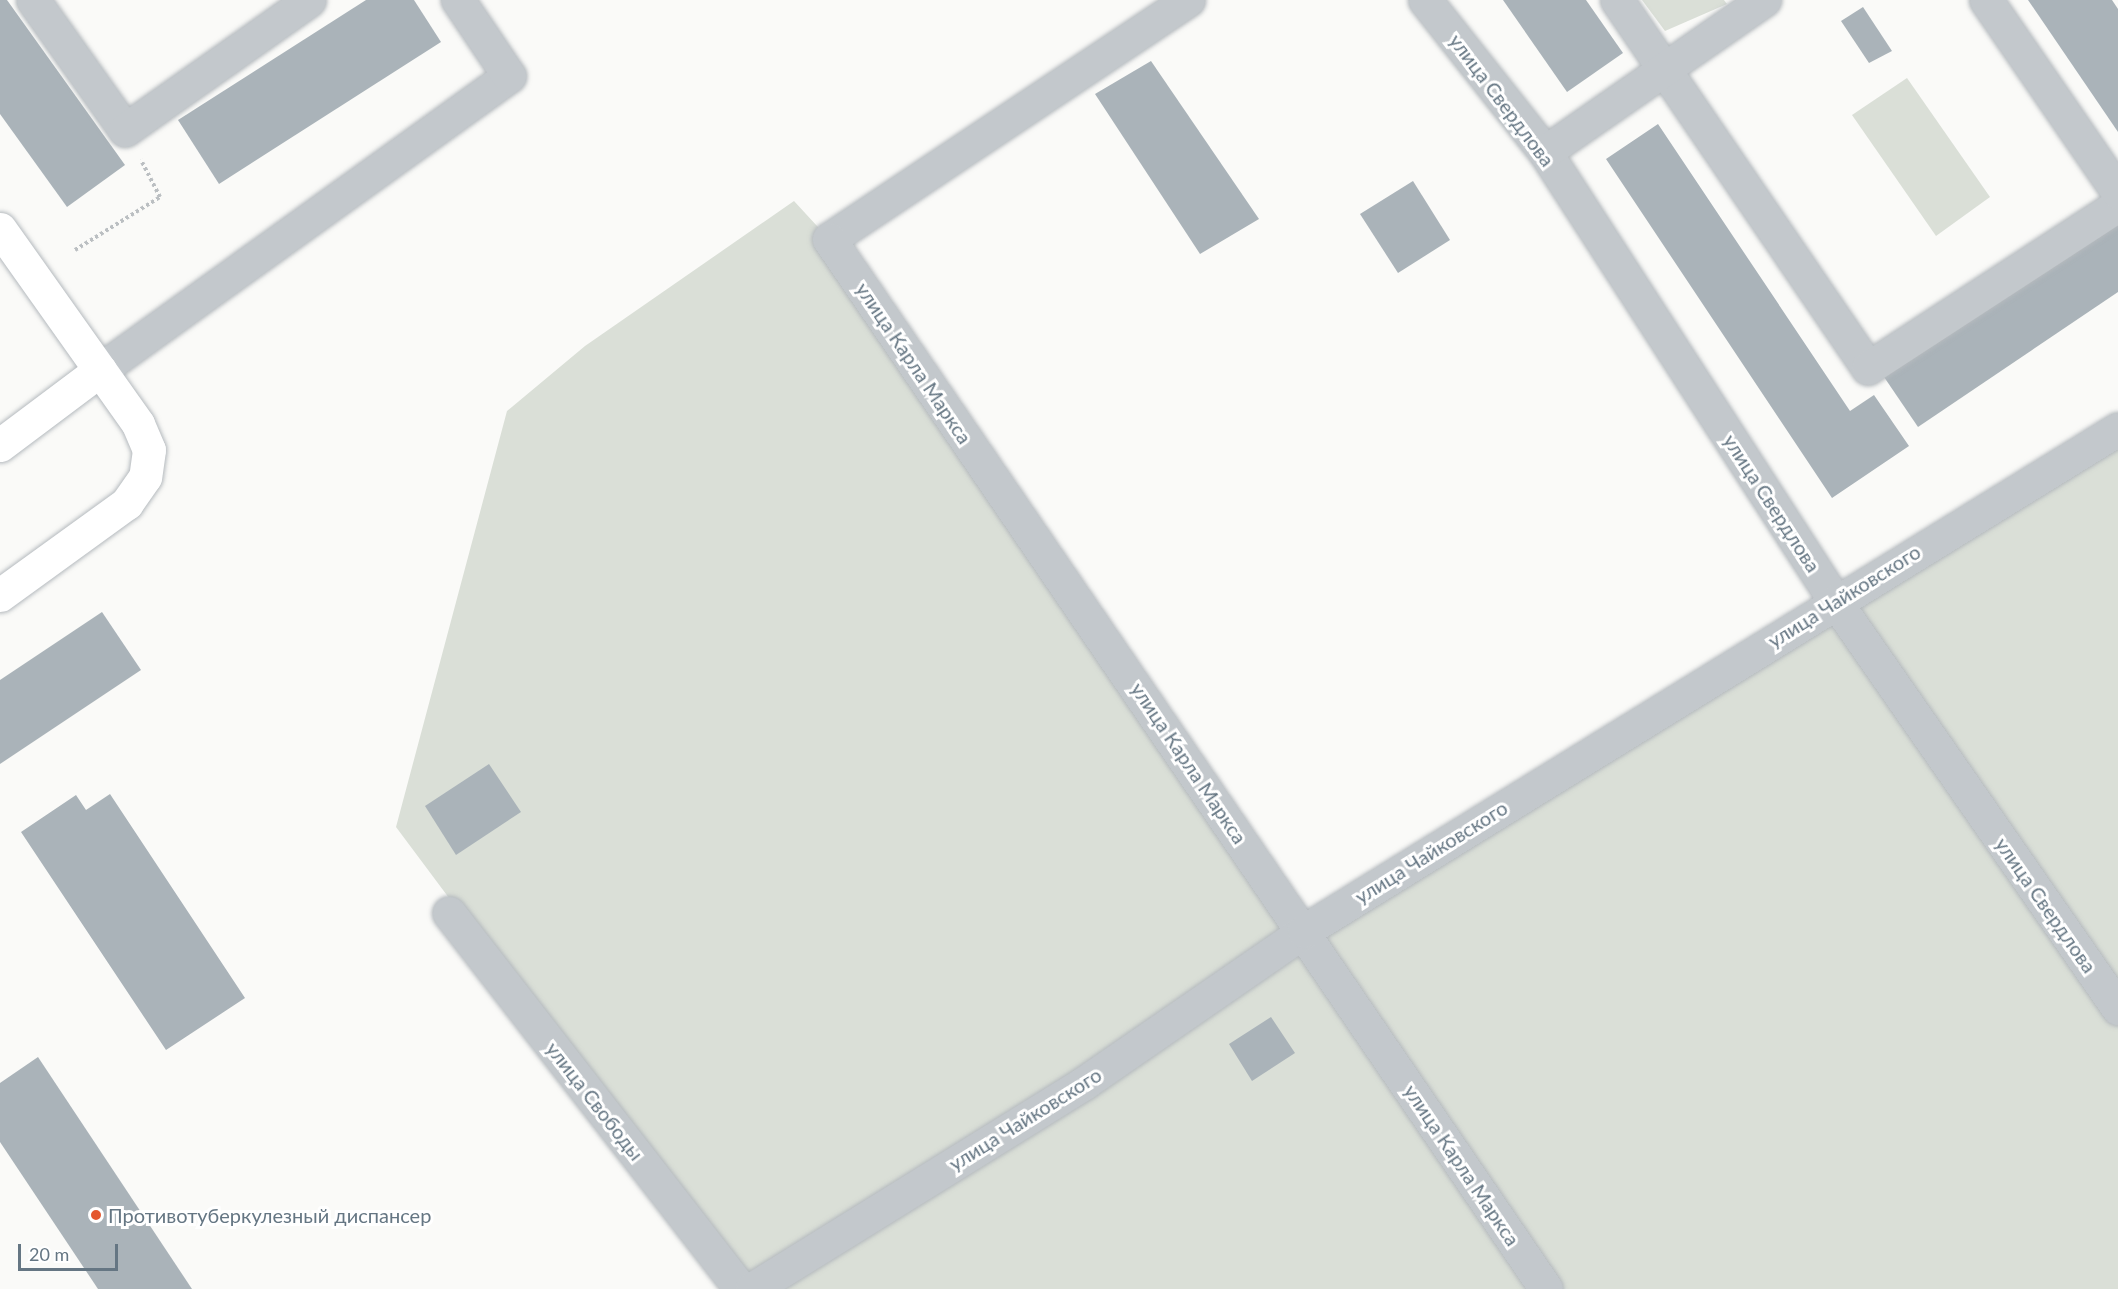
<!DOCTYPE html>
<html>
<head>
<meta charset="utf-8">
<style>
	body { margin:0 }
	#map { position:relative; width:2118px; height:1289px; overflow:hidden; background:#fafaf8; font-family:Lato,sans-serif }
	div>[style] { position:absolute }
	.green>* { inset:0; background:#dadfd7 }
	.building>* { inset:0; background:#aab3b9 }
	.path>* { height:4px; margin-top:-2px; transform-origin:0; background:repeating-linear-gradient(90deg,#bbbfc2 0 3px,transparent 0 6px) }
	.roads { filter:drop-shadow(0 0 2px #b5babe) drop-shadow(0 0 2px #b5babe) }
	.minor>* { height:33px; margin:-16.5px; padding:0 16.5px; transform-origin:16.5px; border-radius:16.5px; background:#c3c8cc }
	.major>* { height:33px; margin:-16.5px; padding:0 16.5px; transform-origin:16.5px; border-radius:16.5px; background:#fff }
	.dots>* { width:16px; height:16px; translate:-50% -50%; box-sizing:border-box; border:3px solid #fff; border-radius:50% }
	span { translate:-50% -50%; white-space:nowrap; text-align:center; line-height:1.15; -webkit-text-stroke:6px #fff; paint-order:stroke }
	.street-label { font-size:20px; color:#657683 }
	.poi-label { font-size:20px; color:#657683 }
	.left { translate:0 -50%; text-align:left }
	.scale { position:absolute; left:18px; top:1244px; width:100px; height:27px; box-sizing:border-box; border:3px solid #657683; border-top:0; padding-left:8px; font-size:18px; line-height:21px; white-space:nowrap; color:#657683; -webkit-text-stroke:4px #fff; paint-order:stroke }
</style>
</head>
<body>
<div id="map">
	<div class="green">
		<div style="clip-path:polygon(1642px 0,1724px 0,1727px 4px,1665px 31px)"></div>
		<div style="clip-path:polygon(1907px 78px,1990px 197px,1936px 236px,1852px 115px)"></div>
		<div style="clip-path:polygon(794px 201px,829px 239px,1304px 931px,2118px 429px,2118px 1289px,741px 1289px,396px 827px,507px 411px,585px 346px)"></div>
	</div>
	<div class="building">
		<div style="clip-path:polygon(0 0,7px 0,125px 165px,67px 207px,0 114px)"></div>
		<div style="clip-path:polygon(366px 0,414px 0,441px 42px,219px 184px,178px 120px)"></div>
		<div style="clip-path:polygon(1503px 0,1586px 0,1623px 53px,1567px 92px)"></div>
		<div style="clip-path:polygon(2028px 0,2112px 0,2118px 9px,2118px 132px)"></div>
		<div style="clip-path:polygon(1863px 7px,1892px 51px,1869px 63px,1841px 21px)"></div>
		<div style="clip-path:polygon(1151px 61px,1259px 219px,1200px 254px,1095px 94px)"></div>
		<div style="clip-path:polygon(1658px 124px,1850px 411px,1874px 395px,1909px 446px,1832px 498px,1606px 159px)"></div>
		<div style="clip-path:polygon(1413px 181px,1450px 240px,1398px 273px,1360px 214px)"></div>
		<div style="clip-path:polygon(2118px 215px,2118px 292px,1918px 427px,1882px 374px)"></div>
		<div style="clip-path:polygon(102px 612px,141px 670px,0 764px,0 680px)"></div>
		<div style="clip-path:polygon(489px 764px,521px 812px,456px 855px,425px 806px)"></div>
		<div style="clip-path:polygon(110px 794px,245px 998px,166px 1050px,21px 832px,76px 795px,86px 810px)"></div>
		<div style="clip-path:polygon(1271px 1017px,1295px 1053px,1252px 1081px,1229px 1044px)"></div>
		<div style="clip-path:polygon(38px 1057px,192px 1289px,98px 1289px,0 1142px,0 1083px)"></div>
	</div>
	<div class="path">
		<div style="left:75px;top:250px;width:100px;rotate:-31.9deg"></div>
		<div style="left:160px;top:197px;width:42px;rotate:-117.2deg"></div>
	</div>
	<div class="roads">
		<div class="minor">
			<div style="left:33px;top:0;width:159px;rotate:54.7deg"></div>
			<div style="left:125px;top:130px;width:225px;rotate:-35.2deg"></div>
			<div style="left:1188px;top:0;width:431px;rotate:146.3deg"></div>
			<div style="left:829px;top:239px;width:1271px;rotate:55.67deg"></div>
			<div style="left:1425px;top:0;width:194px;rotate:51.7deg"></div>
			<div style="left:1545px;top:152px;width:535px;rotate:57.14deg"></div>
			<div style="left:1835px;top:601px;width:496px;rotate:55.2deg"></div>
			<div style="left:1617px;top:0;width:445px;rotate:55.7deg"></div>
			<div style="left:1868px;top:368px;width:298px;rotate:-33.1deg"></div>
			<div style="left:1986px;top:0;width:233px;rotate:55.5deg"></div>
			<div style="left:1545px;top:152px;width:267px;rotate:-34.8deg"></div>
			<div style="left:100px;top:370px;width:504px;rotate:-35.71deg"></div>
			<div style="left:509px;top:76px;width:92px;rotate:-123.9deg"></div>
			<div style="left:449px;top:913px;width:476px;rotate:52.2deg"></div>
			<div style="left:752px;top:1289px;width:391px;rotate:-31.8deg"></div>
			<div style="left:1084px;top:1083px;width:267px;rotate:-34.6deg"></div>
			<div style="left:1304px;top:931px;width:956px;rotate:-31.66deg"></div>
		</div>
		<div class="major">
			<div style="left:0;top:229px;width:239px;rotate:54.7deg"></div>
			<div style="left:138px;top:424px;width:28px;rotate:67deg"></div>
			<div style="left:149px;top:450px;width:27px;rotate:98deg"></div>
			<div style="left:145px;top:477px;width:32px;rotate:125deg"></div>
			<div style="left:127px;top:503px;width:157px;rotate:144.1deg"></div>
			<div style="left:0;top:445px;width:125px;rotate:-36.9deg"></div>
		</div>
	</div>
	<div class="dots">
		<div style="left:96px;top:1215px;background:#e4572e"></div>
	</div>
	<div class="street-label">
		<span style="left:1502px;top:100px;rotate:53deg">улица Свердлова</span>
		<span style="left:914px;top:363px;rotate:56deg">улица Карла Маркса</span>
		<span style="left:1772px;top:503px;rotate:57deg">улица Свердлова</span>
		<span style="left:1844px;top:596px;rotate:-32deg">улица Чайковского</span>
		<span style="left:1189px;top:763px;rotate:56deg">улица Карла Маркса</span>
		<span style="left:1431px;top:852px;rotate:-32deg">улица Чайковского</span>
		<span style="left:2046px;top:905px;rotate:55deg">улица Свердлова</span>
		<span style="left:595px;top:1101px;rotate:52deg">улица Свободы</span>
		<span style="left:1025px;top:1119px;rotate:-32deg">улица Чайковского</span>
		<span style="left:1462px;top:1165px;rotate:56deg">улица Карла Маркса</span>
	</div>
	<div class="poi-label">
		<span class="left" style="left:108px;top:1215px">Противотуберкулезный диспансер</span>
	</div>
	<div class="scale">20 m</div>
</div>
</body>
</html>
